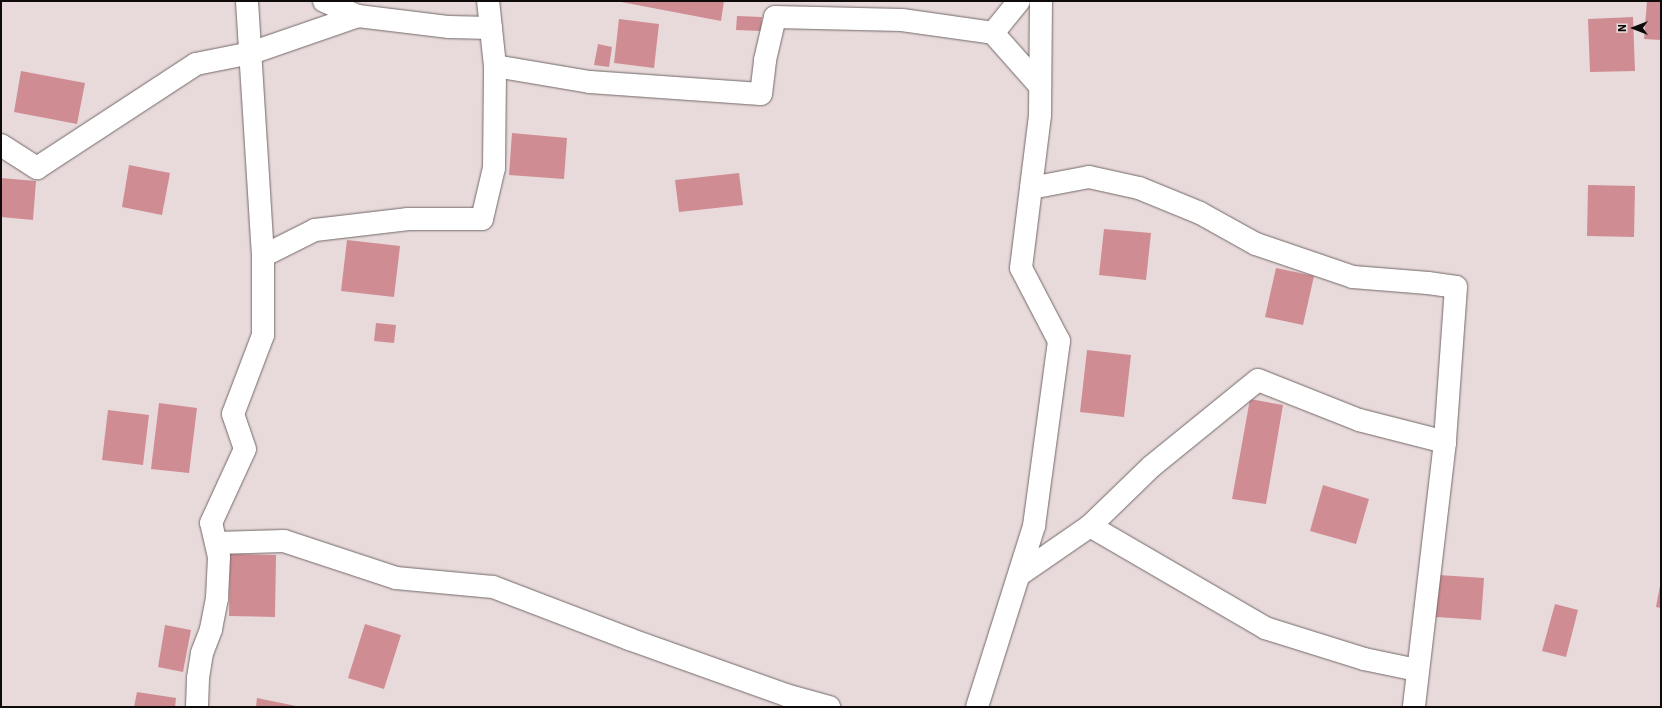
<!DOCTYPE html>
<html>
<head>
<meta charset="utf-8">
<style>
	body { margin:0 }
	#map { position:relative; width:1662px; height:708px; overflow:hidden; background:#e8dadb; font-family:"IBM Plex Sans",sans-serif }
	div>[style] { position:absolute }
	.building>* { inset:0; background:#d08c93 }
	.roads { filter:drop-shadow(0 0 1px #736868) drop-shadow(0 0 1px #736868) }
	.minor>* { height:22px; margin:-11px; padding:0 11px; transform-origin:11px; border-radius:11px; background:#fff }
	span { translate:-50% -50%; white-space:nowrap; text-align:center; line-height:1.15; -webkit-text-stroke:3.5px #e8dadb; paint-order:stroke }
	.frame { position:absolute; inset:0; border:2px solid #0f0b0b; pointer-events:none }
	.north { position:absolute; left:1614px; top:8px; width:40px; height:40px; -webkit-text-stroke:3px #e8dadb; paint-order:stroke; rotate:270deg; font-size:11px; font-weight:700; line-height:16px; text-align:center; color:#0f0b0b }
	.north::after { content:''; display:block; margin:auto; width:14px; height:18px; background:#0f0b0b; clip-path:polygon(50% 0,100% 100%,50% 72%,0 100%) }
</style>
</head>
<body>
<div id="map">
	<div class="building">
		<div style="clip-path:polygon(616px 1px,724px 1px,721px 21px)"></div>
		<div style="clip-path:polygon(1647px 1px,1661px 1px,1661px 40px,1644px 39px)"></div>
		<div style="clip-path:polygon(737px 16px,762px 17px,761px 31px,736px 30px)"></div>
		<div style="clip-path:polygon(1633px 17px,1635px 71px,1590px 72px,1588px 19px)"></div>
		<div style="clip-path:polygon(619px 19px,659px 24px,654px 68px,614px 63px)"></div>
		<div style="clip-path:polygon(598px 44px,612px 47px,609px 67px,594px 65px)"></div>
		<div style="clip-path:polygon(21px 71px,85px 83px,77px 124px,14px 112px)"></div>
		<div style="clip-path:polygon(512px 133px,567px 138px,564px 179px,509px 175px)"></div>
		<div style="clip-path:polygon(129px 165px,170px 173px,162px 215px,122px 207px)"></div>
		<div style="clip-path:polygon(739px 173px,743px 205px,679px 212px,675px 180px)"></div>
		<div style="clip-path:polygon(1px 178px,36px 181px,33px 220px,1px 217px)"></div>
		<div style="clip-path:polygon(1588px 185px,1635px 186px,1634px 237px,1587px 236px)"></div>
		<div style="clip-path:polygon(1104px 229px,1151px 233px,1146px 280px,1099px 275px)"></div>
		<div style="clip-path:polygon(347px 240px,400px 246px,394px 297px,341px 291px)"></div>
		<div style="clip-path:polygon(1276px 268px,1314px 276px,1303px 325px,1265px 317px)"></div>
		<div style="clip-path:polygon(376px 323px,396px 325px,394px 343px,374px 341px)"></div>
		<div style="clip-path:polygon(1087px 350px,1131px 355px,1124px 417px,1080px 412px)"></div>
		<div style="clip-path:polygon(1250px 399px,1283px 405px,1266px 504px,1232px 499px)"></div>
		<div style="clip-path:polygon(159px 403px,197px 408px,189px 473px,151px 469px)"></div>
		<div style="clip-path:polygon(108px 410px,149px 415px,143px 465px,102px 460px)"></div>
		<div style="clip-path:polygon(1323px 485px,1369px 499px,1356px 544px,1310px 531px)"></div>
		<div style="clip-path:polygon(230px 554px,276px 555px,275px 617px,229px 616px)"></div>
		<div style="clip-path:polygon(1439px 575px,1484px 578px,1481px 620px,1436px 617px)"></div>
		<div style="clip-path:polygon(1660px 586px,1661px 586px,1661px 608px,1656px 607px)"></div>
		<div style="clip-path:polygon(1555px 604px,1578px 610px,1566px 657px,1542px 651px)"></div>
		<div style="clip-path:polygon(365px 624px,401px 635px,384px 689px,348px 678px)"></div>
		<div style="clip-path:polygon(165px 625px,191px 630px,183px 672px,158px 667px)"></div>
		<div style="clip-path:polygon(137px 692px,176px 698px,175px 707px,134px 707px)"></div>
		<div style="clip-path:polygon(257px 698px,296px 706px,296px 707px,256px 707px)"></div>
	</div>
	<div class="roads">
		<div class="minor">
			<div style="left:324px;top:1px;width:37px;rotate:24deg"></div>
			<div style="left:993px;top:33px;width:41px;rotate:-50.9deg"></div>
			<div style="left:495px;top:66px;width:96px;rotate:9.6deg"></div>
			<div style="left:590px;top:82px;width:171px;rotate:4deg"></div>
			<div style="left:761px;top:94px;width:34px;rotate:-83deg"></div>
			<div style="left:765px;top:60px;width:44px;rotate:-76.9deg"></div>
			<div style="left:775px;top:17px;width:127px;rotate:1.4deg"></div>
			<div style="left:902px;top:20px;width:92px;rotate:8.1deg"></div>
			<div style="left:993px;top:33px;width:71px;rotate:48.4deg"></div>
			<div style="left:1px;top:145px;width:43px;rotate:32.6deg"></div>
			<div style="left:37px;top:168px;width:190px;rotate:-33.2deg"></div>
			<div style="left:196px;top:64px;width:56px;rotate:-11.3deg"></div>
			<div style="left:251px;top:53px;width:113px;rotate:-19.1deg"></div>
			<div style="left:358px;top:16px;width:92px;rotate:6.9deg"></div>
			<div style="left:449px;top:27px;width:42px;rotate:1.4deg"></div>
			<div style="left:1031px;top:188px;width:59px;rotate:-10.7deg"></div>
			<div style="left:1089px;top:177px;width:51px;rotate:12.4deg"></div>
			<div style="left:1139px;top:188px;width:66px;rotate:22.3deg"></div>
			<div style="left:1200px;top:213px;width:64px;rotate:29deg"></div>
			<div style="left:1256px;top:244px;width:102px;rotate:18.8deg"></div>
			<div style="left:1353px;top:277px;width:75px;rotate:4.6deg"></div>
			<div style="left:1428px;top:283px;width:28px;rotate:8deg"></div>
			<div style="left:1456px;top:287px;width:155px;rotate:94.1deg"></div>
			<div style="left:263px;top:256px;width:58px;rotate:-26.6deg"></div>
			<div style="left:315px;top:230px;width:94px;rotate:-6.7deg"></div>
			<div style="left:408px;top:219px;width:74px"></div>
			<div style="left:482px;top:219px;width:52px;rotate:-76.8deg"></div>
			<div style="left:494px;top:168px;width:102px;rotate:-89.4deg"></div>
			<div style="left:495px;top:66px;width:65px;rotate:-96.1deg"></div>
			<div style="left:1090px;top:526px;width:86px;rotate:-44.1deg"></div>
			<div style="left:1152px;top:466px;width:136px;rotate:-39.1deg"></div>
			<div style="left:1258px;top:380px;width:109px;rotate:21.6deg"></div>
			<div style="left:1359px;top:420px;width:89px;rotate:14.3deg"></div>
			<div style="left:1445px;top:442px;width:267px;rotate:96.7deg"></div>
			<div style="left:216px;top:543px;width:68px;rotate:-1.7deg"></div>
			<div style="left:284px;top:541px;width:118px;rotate:18.3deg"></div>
			<div style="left:396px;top:578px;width:97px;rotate:5.3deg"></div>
			<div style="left:493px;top:587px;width:146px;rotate:20.9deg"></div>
			<div style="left:629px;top:639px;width:167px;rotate:19.6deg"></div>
			<div style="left:786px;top:695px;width:45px;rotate:15.6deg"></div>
			<div style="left:1019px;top:575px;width:86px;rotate:-34.6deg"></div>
			<div style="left:1090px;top:526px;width:203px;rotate:30.2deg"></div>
			<div style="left:1265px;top:628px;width:104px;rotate:17.4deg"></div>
			<div style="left:1364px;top:659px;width:54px;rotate:11.7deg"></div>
			<div style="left:197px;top:707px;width:29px;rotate:-88deg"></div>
			<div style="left:198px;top:678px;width:25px;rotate:-81deg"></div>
			<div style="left:202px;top:653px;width:26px;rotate:-69deg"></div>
			<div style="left:211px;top:629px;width:32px;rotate:-79deg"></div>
			<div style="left:217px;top:598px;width:41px;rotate:-87.2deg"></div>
			<div style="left:219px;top:557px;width:35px;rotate:-103deg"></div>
			<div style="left:211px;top:523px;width:81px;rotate:-65.3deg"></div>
			<div style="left:245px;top:449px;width:37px;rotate:-109deg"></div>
			<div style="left:233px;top:414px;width:85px;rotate:-69.2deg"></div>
			<div style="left:263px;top:335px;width:79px;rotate:-90deg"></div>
			<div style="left:263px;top:256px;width:256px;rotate:-93.6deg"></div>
			<div style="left:977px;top:707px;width:190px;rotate:-72.5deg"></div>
			<div style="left:1034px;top:526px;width:187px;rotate:-82.3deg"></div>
			<div style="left:1059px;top:341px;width:82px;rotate:-117.5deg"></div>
			<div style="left:1021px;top:268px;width:154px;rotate:-82.9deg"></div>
			<div style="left:1040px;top:115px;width:114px;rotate:-89.5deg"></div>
		</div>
	</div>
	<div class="frame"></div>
	<div class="north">N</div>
</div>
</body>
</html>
